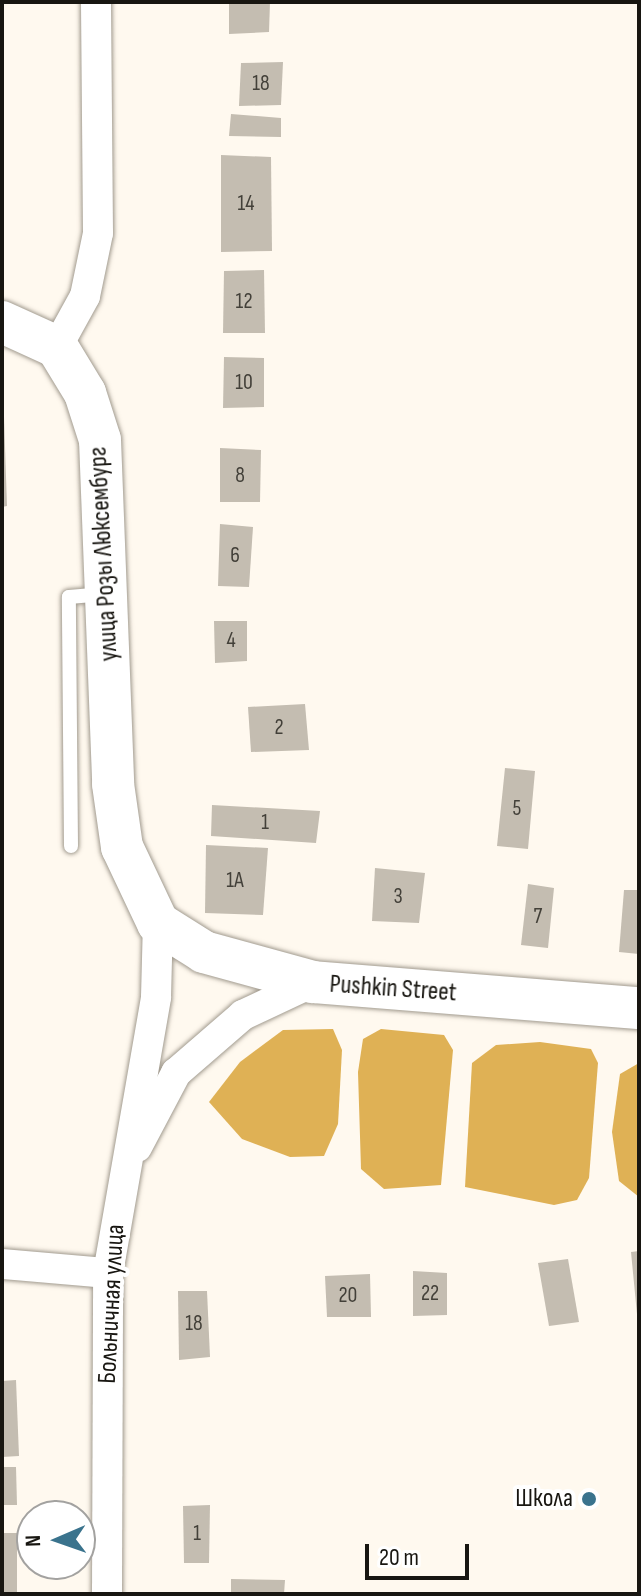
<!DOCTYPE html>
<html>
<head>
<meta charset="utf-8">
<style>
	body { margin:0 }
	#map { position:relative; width:641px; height:1596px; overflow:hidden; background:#fff9ef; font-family:"Sofia Sans Condensed",sans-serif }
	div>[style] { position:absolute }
	.forest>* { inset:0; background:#dfb155 }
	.building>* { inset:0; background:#c4bdb1 }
	.roads { filter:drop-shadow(0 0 2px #a29b8f) drop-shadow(0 0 2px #a29b8f) }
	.service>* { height:14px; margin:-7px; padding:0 7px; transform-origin:7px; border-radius:7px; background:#fff }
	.minor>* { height:30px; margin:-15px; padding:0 15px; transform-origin:15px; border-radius:15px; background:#fff }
	.secondary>* { height:42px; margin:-21px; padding:0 21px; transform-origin:21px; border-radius:21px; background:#fff }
	.dots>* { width:22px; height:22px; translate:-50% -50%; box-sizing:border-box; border:4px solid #fff; border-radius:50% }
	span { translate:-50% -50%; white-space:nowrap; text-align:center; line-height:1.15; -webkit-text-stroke:8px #fff; paint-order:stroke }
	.number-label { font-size:22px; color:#434039 }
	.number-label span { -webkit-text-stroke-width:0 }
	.street-label { font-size:26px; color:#181611 }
	.poi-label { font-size:26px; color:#181611 }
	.right { translate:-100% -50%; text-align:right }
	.frame { position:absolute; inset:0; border:4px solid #181611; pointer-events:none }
	.north { position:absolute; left:16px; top:1500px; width:80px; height:80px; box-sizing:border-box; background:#fff; border:2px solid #a3a2a0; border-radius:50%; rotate:268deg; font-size:22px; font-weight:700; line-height:32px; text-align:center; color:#181611 }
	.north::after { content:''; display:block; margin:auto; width:28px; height:36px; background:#3a738d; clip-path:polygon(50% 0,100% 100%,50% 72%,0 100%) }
	.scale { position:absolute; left:365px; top:1544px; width:104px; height:36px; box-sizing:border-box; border:4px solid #181611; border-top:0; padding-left:10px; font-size:24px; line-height:28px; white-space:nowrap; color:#181611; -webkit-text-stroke:6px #fff; paint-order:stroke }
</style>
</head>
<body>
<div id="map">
	<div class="forest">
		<div style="clip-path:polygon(333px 1029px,342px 1050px,338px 1124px,324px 1156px,290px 1157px,242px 1139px,209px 1102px,240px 1062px,283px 1030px)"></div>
		<div style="clip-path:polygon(381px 1029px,444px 1035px,453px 1050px,441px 1185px,384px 1189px,361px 1169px,358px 1072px,363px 1039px)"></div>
		<div style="clip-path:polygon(540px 1042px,591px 1049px,598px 1063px,589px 1178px,577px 1200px,554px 1205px,465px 1187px,472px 1063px,496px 1045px)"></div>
		<div style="clip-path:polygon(639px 1063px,639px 1197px,619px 1181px,612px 1132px,620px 1074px)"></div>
	</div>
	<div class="building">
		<div style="clip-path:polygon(229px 2px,270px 2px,269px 32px,229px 34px)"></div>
		<div style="clip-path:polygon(283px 62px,281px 105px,239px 106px,241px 63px)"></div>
		<div style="clip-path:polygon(231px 114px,281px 118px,281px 137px,229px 136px)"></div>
		<div style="clip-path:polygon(221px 155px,271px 157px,272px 251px,221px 252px)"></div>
		<div style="clip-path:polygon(264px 270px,265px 333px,223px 333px,224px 271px)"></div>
		<div style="clip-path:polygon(2px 357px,7px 506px,2px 507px)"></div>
		<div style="clip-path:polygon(224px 357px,264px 358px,264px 407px,223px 408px)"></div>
		<div style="clip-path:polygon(220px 448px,261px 450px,260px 502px,220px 502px)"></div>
		<div style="clip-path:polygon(220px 524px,253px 527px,249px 587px,218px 586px)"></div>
		<div style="clip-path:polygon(214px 621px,247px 621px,247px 661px,215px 663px)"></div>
		<div style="clip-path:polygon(305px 704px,309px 750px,251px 752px,248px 707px)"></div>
		<div style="clip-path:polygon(505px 768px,535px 771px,528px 849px,497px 846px)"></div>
		<div style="clip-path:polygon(212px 805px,320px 811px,316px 843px,211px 836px)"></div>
		<div style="clip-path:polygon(206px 845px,268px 848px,263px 915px,205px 913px)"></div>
		<div style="clip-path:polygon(375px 868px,425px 873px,419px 923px,372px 921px)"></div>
		<div style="clip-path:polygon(528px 884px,554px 888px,548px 948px,521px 945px)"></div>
		<div style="clip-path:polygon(624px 890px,639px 890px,639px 954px,619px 952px)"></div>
		<div style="clip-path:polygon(639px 1251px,639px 1314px,637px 1314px,631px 1252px)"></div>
		<div style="clip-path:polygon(568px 1259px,579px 1322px,549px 1326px,538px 1263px)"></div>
		<div style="clip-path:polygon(413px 1271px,447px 1273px,447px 1315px,413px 1316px)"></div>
		<div style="clip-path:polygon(370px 1274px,371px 1317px,327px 1317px,325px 1276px)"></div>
		<div style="clip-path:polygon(178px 1291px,207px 1291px,210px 1357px,179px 1360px)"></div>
		<div style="clip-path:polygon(16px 1380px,19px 1456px,2px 1457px,2px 1381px)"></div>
		<div style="clip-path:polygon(2px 1467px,16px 1467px,17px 1505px,2px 1505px)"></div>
		<div style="clip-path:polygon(210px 1505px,209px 1563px,184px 1563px,183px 1506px)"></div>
		<div style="clip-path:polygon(2px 1533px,17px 1533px,17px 1594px,2px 1594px)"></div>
		<div style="clip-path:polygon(231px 1579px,285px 1580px,284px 1594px,231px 1594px)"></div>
	</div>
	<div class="roads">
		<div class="service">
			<div style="left:71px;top:846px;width:249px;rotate:-90.5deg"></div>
			<div style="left:69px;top:597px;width:35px;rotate:-5deg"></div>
		</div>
		<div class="minor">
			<div style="left:57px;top:347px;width:58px;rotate:-61.2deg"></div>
			<div style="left:85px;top:296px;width:64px;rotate:-78.3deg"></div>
			<div style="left:98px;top:233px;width:231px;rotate:-90.5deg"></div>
			<div style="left:137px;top:1147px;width:84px;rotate:-62.2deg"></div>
			<div style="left:176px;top:1073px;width:89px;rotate:-40.9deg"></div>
			<div style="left:243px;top:1015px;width:77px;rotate:-25.2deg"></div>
			<div style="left:2px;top:1264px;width:106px;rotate:4.9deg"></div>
			<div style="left:107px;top:1594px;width:321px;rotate:-89.8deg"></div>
			<div style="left:108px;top:1273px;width:280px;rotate:-80.1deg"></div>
			<div style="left:156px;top:997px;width:74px;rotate:-88.5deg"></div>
		</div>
		<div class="secondary">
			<div style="left:2px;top:322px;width:60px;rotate:24.4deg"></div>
			<div style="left:57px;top:347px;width:54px;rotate:58.7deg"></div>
			<div style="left:85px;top:393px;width:49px;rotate:72.3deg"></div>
			<div style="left:100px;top:440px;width:344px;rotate:87.8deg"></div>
			<div style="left:113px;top:784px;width:64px;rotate:81.9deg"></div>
			<div style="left:122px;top:847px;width:84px;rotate:64.7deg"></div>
			<div style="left:158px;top:923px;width:54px;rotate:32.2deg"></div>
			<div style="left:204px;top:952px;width:113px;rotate:15.4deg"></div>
			<div style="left:313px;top:982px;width:327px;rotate:4.6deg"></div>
		</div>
	</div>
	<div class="dots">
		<div style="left:589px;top:1499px;background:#3a738d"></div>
	</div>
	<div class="number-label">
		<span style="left:261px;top:84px">18</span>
		<span style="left:246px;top:204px">14</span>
		<span style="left:244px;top:302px">12</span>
		<span style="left:244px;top:383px">10</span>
		<span style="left:240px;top:476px">8</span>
		<span style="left:235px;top:556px">6</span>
		<span style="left:231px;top:641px">4</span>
		<span style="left:279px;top:728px">2</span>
		<span style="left:517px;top:809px">5</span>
		<span style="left:265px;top:823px">1</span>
		<span style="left:235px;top:881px">1А</span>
		<span style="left:398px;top:897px">3</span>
		<span style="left:538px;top:917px">7</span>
		<span style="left:430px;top:1294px">22</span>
		<span style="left:348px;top:1296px">20</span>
		<span style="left:194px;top:1324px">18</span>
		<span style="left:197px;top:1534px">1</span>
	</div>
	<div class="street-label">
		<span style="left:104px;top:554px;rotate:-93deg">улица Розы Люксембург</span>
		<span style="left:393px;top:989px;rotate:4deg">Pushkin Street</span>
		<span style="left:112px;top:1304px;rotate:-87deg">Больничная улица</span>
	</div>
	<div class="poi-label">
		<span class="right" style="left:573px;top:1499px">Школа</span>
	</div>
	<div class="frame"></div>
	<div class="north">N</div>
	<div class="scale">20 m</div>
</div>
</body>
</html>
